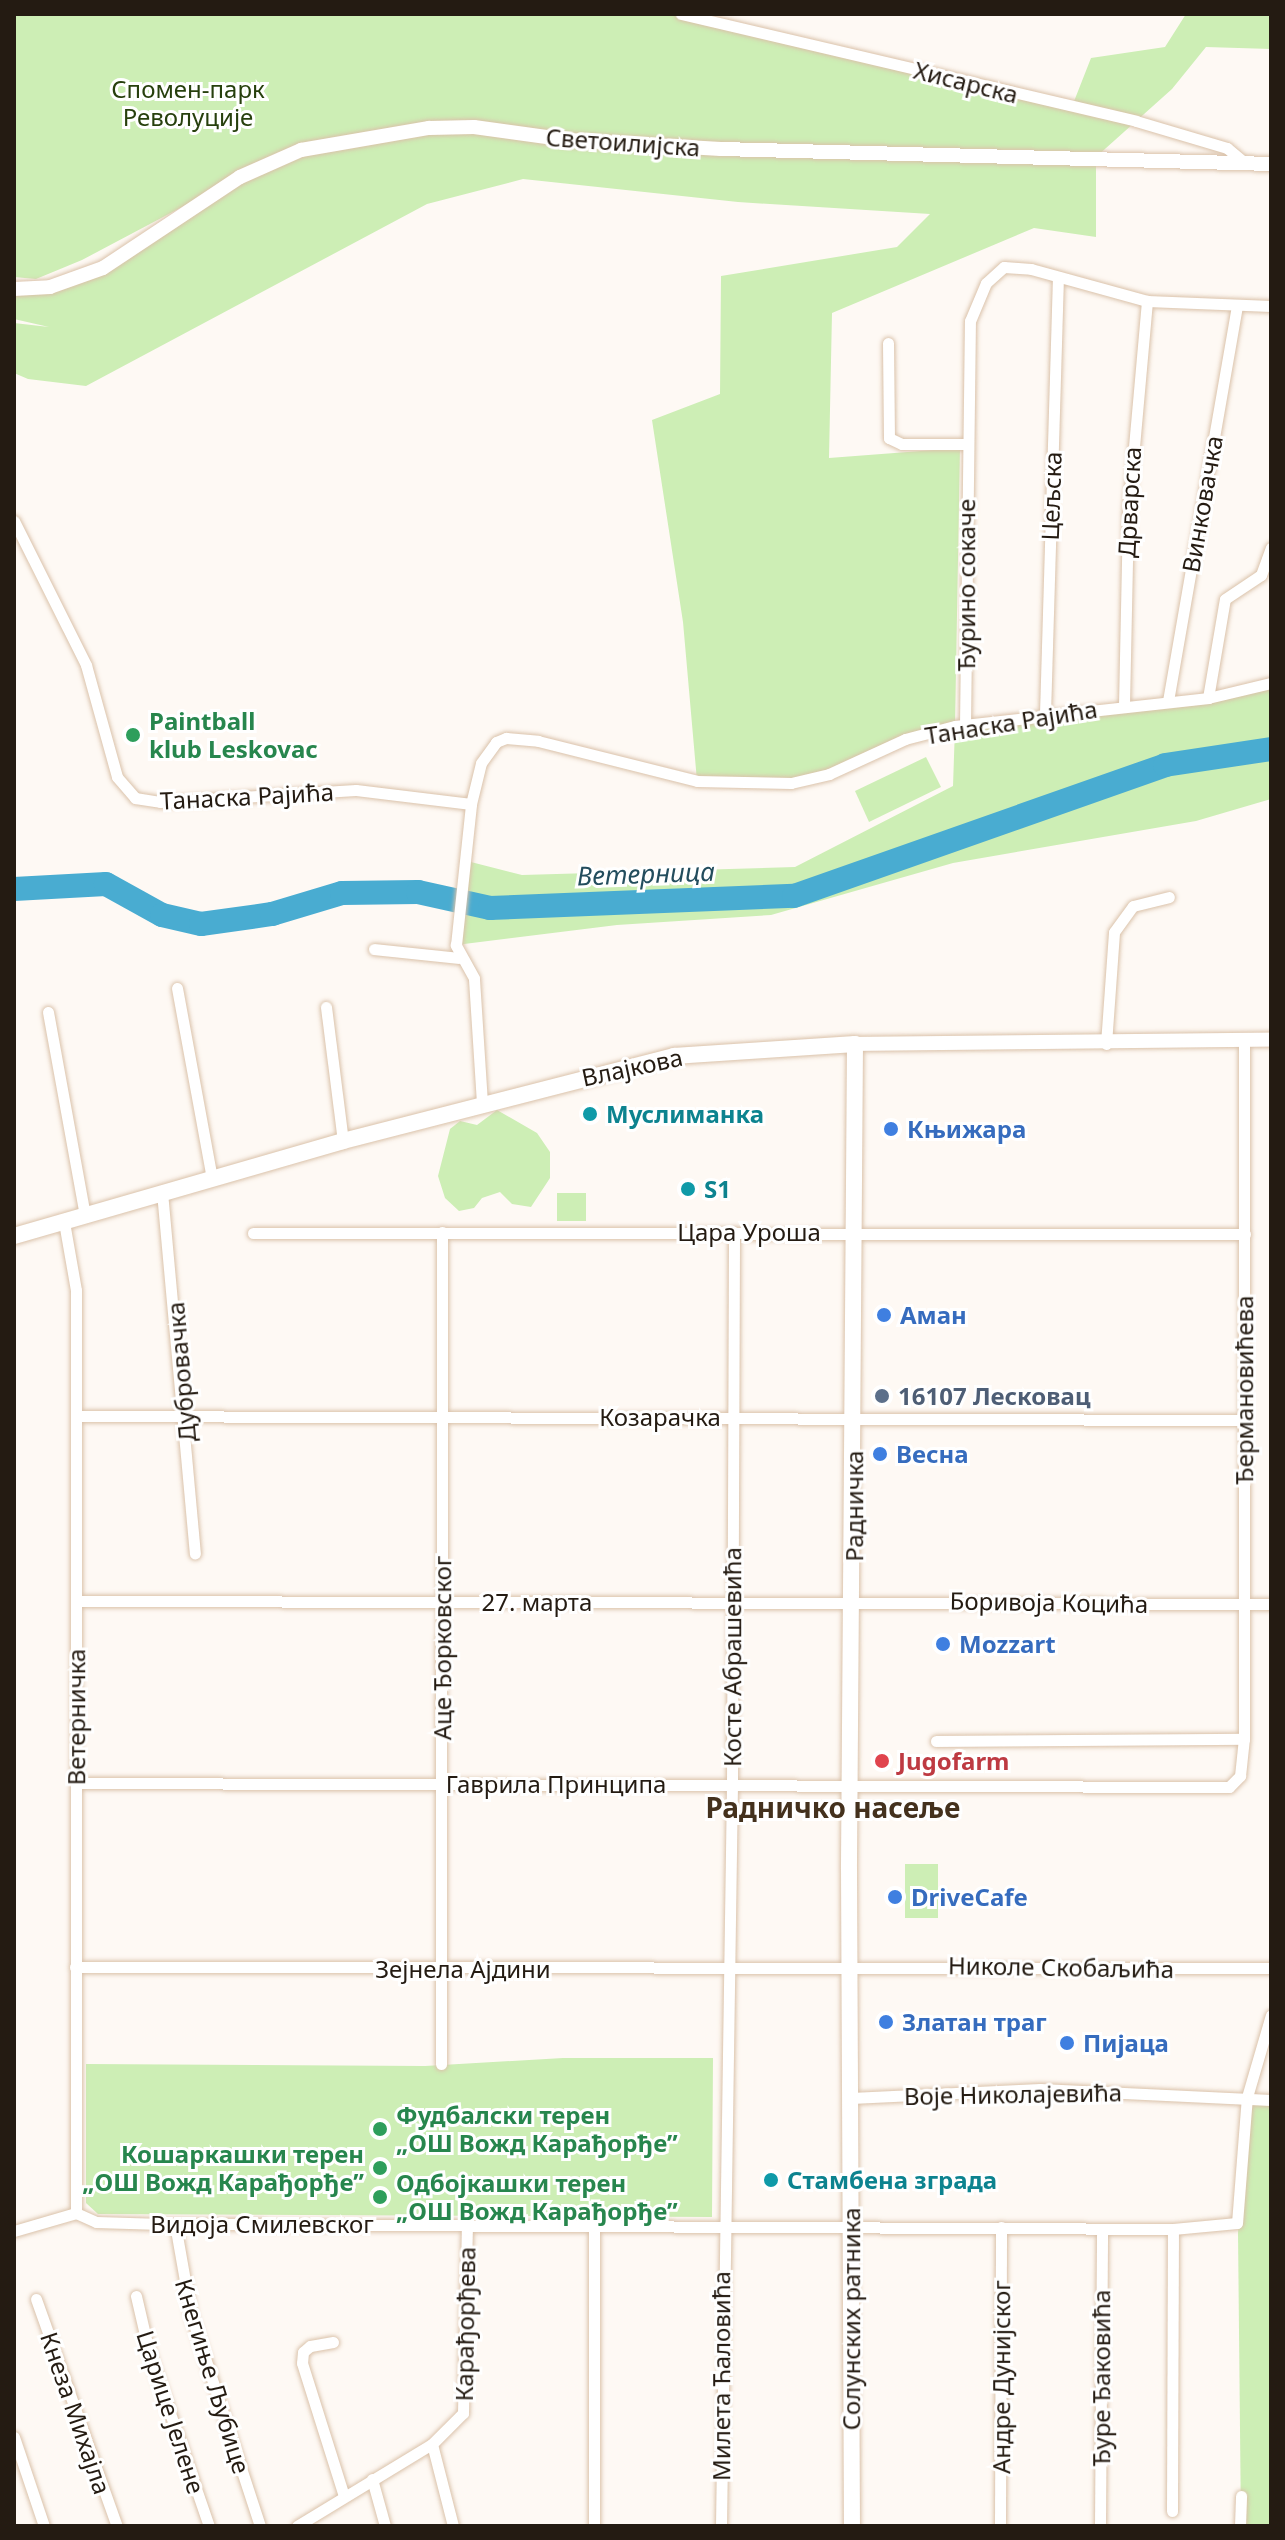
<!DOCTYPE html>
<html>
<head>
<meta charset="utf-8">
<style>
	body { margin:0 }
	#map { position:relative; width:1285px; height:2540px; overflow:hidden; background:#fef9f4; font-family:"Noto Sans",sans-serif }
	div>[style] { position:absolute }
	.green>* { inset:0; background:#cdeeb5 }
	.river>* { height:24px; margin:-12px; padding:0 12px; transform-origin:12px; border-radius:12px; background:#49acd1 }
	.roads { filter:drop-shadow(0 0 2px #dac2aa) drop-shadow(0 0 2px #dac2aa) }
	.minor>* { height:11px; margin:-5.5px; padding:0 5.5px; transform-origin:5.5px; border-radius:5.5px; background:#fff }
	.tertiary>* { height:14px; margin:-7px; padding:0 7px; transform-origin:7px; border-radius:7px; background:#fff }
	.secondary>* { height:16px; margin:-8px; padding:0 8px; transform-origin:8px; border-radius:8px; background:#fff }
	.dots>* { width:22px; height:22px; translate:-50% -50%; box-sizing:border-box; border:4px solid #fff; border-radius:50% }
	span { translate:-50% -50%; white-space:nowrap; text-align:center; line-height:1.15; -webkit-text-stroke:6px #fff; paint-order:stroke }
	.street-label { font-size:24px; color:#241b12 }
	.park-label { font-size:24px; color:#27400d }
	.leisure-label { font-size:24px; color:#27864d; font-weight:700 }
	.left { translate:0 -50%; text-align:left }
	.right { translate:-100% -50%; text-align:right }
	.culture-label { font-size:24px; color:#0d838f; font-weight:700 }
	.shop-label { font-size:24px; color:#366cbe; font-weight:700 }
	.service-label { font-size:24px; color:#4e5e75; font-weight:700 }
	.health-label { font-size:24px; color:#be3a42; font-weight:700 }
	.water-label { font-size:26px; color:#234d5d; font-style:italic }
	.quarter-label { font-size:28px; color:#44311d; font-weight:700 }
	.frame { position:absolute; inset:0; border:16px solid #241b12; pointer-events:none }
</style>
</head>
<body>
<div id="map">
	<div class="green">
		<div style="clip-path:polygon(14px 14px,681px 14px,1071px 109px,1091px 58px,1165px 47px,1186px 14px,1271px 14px,1271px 49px,1206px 47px,1172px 89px,1096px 157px,1096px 237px,1034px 228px,832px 313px,829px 458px,960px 448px,955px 726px,1208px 698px,1271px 683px,1271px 799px,1196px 821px,953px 863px,771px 915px,617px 925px,456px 945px,467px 861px,522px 875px,795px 867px,953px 786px,955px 727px,905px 739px,813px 780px,697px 781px,683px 622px,652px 420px,720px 394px,721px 276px,897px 247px,930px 214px,738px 202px,523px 179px,427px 204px,86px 386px,28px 379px,14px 373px,14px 323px,49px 327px,14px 319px,14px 289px,78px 279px,233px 180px,82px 260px,36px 279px,14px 277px)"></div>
		<div style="clip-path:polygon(926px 757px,941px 787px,869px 822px,855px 791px)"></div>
		<div style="clip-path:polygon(497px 1110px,537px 1133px,550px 1152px,550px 1178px,531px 1207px,512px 1204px,500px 1192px,482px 1198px,474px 1208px,459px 1211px,445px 1198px,438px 1176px,450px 1129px,460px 1121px,477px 1125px)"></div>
		<div style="clip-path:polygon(557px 1193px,586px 1193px,586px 1221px,557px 1221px)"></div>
		<div style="clip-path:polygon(905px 1864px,938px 1864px,938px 1918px,905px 1918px)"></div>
		<div style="clip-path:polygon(563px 2058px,713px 2058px,712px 2217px,98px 2214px,86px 2203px,86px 2064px,425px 2066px)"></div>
		<div style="clip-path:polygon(1247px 2097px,1271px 2101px,1271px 2526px,1241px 2526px,1238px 2233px)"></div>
	</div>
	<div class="river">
		<div style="left:14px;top:889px;width:92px;rotate:-3.1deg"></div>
		<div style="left:106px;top:884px;width:64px;rotate:29deg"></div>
		<div style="left:162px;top:915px;width:40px;rotate:13deg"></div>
		<div style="left:201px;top:924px;width:72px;rotate:-8deg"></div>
		<div style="left:272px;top:914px;width:73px;rotate:-16.7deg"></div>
		<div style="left:342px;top:893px;width:76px;rotate:-0.8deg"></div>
		<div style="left:418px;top:892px;width:74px;rotate:12.5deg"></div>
		<div style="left:490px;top:908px;width:304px;rotate:-2.3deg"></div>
		<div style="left:794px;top:896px;width:393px;rotate:-19.4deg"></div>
		<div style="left:1165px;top:765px;width:107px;rotate:-8.6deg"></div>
	</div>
	<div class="roads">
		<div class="minor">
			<div style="left:681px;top:14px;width:467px;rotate:13.2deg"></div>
			<div style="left:1136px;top:121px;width:95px;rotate:16.5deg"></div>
			<div style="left:1227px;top:148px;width:23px;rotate:40deg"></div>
			<div style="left:888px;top:343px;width:95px;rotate:89.4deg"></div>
			<div style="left:889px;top:438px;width:14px;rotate:25deg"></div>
			<div style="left:902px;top:444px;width:65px"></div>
			<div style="left:14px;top:521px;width:161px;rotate:63.4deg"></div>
			<div style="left:86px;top:665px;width:116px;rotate:74.5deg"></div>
			<div style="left:117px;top:777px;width:28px;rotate:49deg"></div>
			<div style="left:135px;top:798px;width:25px;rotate:9deg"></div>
			<div style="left:160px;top:802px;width:196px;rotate:-3.5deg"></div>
			<div style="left:356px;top:790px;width:116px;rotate:6.9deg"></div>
			<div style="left:1208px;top:698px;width:100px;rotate:-80.3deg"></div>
			<div style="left:1225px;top:599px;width:43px;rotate:-33.7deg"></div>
			<div style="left:1261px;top:575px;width:29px;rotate:-70deg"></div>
			<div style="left:1168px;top:701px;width:400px;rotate:-80.1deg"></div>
			<div style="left:1124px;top:705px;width:191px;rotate:-88.8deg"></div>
			<div style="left:1128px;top:514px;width:214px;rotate:-84.9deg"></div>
			<div style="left:1045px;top:714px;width:437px;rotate:-88.3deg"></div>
			<div style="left:965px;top:727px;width:406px;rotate:-89.3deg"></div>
			<div style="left:970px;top:321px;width:41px;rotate:-67.2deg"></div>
			<div style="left:986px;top:283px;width:24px;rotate:-42deg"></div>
			<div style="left:1004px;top:267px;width:27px;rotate:4deg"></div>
			<div style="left:1031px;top:269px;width:120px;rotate:15.4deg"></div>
			<div style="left:1147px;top:301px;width:124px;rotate:2.3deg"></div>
			<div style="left:374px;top:949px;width:85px;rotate:6deg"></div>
			<div style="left:177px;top:988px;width:193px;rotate:79.6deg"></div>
			<div style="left:326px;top:1007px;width:135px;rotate:82.8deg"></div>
			<div style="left:48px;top:1012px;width:207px;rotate:79.7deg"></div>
			<div style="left:1106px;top:1044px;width:112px;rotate:-85.9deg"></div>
			<div style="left:1114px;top:932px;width:32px;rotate:-54deg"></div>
			<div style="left:1133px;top:906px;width:37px;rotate:-14deg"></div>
			<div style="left:482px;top:1103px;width:125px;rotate:-93.7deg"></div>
			<div style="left:474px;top:978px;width:38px;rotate:-119deg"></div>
			<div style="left:456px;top:945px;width:142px;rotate:-83.9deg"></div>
			<div style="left:471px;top:804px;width:42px;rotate:-76.3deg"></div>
			<div style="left:481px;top:763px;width:26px;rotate:-54deg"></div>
			<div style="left:496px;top:742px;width:11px;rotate:-22deg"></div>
			<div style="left:506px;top:738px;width:32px;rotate:5deg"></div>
			<div style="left:538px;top:741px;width:164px;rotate:14.1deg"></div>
			<div style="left:697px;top:781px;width:94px;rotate:1.2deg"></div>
			<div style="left:791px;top:783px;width:39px;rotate:-13deg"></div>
			<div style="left:829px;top:774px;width:84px;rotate:-24.7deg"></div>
			<div style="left:905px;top:739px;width:52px;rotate:-14.6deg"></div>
			<div style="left:955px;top:726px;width:255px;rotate:-6.3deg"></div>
			<div style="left:1208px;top:698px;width:65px;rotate:-13.4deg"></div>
			<div style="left:162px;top:1192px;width:363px;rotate:84.8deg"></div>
			<div style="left:64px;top:1222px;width:69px;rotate:80deg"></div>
			<div style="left:76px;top:1290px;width:923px;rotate:90deg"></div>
			<div style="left:253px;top:1233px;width:992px;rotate:0.06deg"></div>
			<div style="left:77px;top:1416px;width:1167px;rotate:0.2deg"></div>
			<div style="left:76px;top:1601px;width:1195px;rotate:0.14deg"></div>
			<div style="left:936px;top:1741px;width:308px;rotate:-0.4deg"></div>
			<div style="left:1244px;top:1739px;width:698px;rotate:-90deg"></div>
			<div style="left:76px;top:1783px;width:1153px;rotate:0.2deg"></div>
			<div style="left:1229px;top:1787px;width:16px;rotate:-45deg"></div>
			<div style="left:1240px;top:1776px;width:37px;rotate:-84deg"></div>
			<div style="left:75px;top:1967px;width:1196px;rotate:0.05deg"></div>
			<div style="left:441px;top:2064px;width:832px;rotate:-89.93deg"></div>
			<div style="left:851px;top:2098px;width:189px;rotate:-2.7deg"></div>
			<div style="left:1040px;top:2089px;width:231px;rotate:2.7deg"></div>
			<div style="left:76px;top:2213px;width:22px;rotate:24deg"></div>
			<div style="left:96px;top:2222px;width:66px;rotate:1.7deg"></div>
			<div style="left:162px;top:2224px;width:1011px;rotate:0.28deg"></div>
			<div style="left:175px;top:2224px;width:92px;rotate:80deg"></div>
			<div style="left:191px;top:2315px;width:222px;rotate:71.9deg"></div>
			<div style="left:14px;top:2231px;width:65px;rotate:-16.2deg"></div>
			<div style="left:136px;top:2296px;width:57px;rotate:76.9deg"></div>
			<div style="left:149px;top:2352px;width:184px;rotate:71deg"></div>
			<div style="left:36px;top:2299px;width:241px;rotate:70.4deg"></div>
			<div style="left:333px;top:2342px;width:23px;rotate:170deg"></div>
			<div style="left:310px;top:2346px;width:9px;rotate:139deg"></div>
			<div style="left:303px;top:2352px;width:11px;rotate:95deg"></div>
			<div style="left:302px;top:2363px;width:139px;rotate:72.5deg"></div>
			<div style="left:14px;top:2437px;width:94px;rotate:71.4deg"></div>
			<div style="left:432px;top:2444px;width:85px;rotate:75.6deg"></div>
			<div style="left:372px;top:2479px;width:49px;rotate:74.5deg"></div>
			<div style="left:1172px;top:2511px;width:282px;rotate:-89.8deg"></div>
			<div style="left:1173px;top:2229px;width:64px;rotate:-5.4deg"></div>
			<div style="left:1237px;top:2223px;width:126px;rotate:-85.5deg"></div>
			<div style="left:1247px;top:2097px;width:85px;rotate:-73.7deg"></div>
			<div style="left:297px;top:2526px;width:158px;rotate:-31.3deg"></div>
			<div style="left:432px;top:2444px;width:44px;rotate:-45deg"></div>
			<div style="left:463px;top:2413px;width:188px;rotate:-88.8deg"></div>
			<div style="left:594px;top:2526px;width:300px;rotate:-90deg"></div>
			<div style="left:721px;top:2526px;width:741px;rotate:-89.15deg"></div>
			<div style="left:732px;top:1785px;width:553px;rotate:-89.79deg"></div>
			<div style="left:1000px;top:2526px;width:299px;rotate:-89.8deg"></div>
			<div style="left:1100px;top:2526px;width:297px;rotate:-89.6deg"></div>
			<div style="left:1240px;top:2526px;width:30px;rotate:-88deg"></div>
		</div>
		<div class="tertiary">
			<div style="left:14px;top:289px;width:36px;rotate:-3deg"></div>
			<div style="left:50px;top:287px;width:56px;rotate:-19.7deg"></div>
			<div style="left:103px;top:268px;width:164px;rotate:-33.6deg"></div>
			<div style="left:240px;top:177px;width:67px;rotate:-23.9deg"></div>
			<div style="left:301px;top:150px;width:130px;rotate:-9.8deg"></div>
			<div style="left:429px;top:128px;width:45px;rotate:-1.3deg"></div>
			<div style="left:474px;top:127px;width:95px;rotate:7.9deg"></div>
			<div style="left:568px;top:140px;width:153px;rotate:3.4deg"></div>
			<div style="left:721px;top:149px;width:550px;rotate:1.56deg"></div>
			<div style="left:855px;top:1044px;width:416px;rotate:-0.6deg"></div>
		</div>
		<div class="secondary">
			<div style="left:14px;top:1236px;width:342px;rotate:-16.1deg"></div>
			<div style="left:343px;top:1141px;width:342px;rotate:-14.4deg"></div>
			<div style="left:674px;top:1056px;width:181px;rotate:-3.8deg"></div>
			<div style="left:855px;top:1044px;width:825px;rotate:90.42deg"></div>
			<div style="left:849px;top:1869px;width:657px;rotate:89.74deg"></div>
		</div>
	</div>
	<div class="dots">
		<div style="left:133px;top:735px;background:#2e9e5b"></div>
		<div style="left:590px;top:1114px;background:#0f9aa8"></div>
		<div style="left:891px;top:1129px;background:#3f7fe0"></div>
		<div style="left:688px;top:1189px;background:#0f9aa8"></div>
		<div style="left:884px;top:1315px;background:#3f7fe0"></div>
		<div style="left:882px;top:1396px;background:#5c6f8a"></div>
		<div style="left:880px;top:1454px;background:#3f7fe0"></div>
		<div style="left:943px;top:1644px;background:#3f7fe0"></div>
		<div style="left:882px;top:1761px;background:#e0444e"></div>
		<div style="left:895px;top:1897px;background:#3f7fe0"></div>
		<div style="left:886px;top:2022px;background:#3f7fe0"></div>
		<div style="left:1067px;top:2043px;background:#3f7fe0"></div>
		<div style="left:380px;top:2129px;background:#2e9e5b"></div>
		<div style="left:380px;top:2168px;background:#2e9e5b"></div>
		<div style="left:771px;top:2180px;background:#0f9aa8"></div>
		<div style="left:380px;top:2197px;background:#2e9e5b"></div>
	</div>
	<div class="street-label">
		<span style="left:966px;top:82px;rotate:14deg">Хисарска</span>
		<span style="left:623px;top:142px;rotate:4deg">Светоилијска</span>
		<span style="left:1051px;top:496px;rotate:-88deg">Цељска</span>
		<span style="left:1129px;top:502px;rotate:-87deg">Дрварска</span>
		<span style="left:1202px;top:504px;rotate:-80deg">Винковачка</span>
		<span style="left:966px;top:585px;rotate:-90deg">Ђурино сокаче</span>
		<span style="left:1011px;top:722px;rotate:-9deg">Танаска Рајића</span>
		<span style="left:247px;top:796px;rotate:-3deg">Танаска Рајића</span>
		<span style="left:632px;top:1067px;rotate:-12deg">Влајкова</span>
		<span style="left:749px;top:1232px">Цара Уроша</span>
		<span style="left:181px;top:1372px;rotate:-95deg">Дубровачка</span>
		<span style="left:1244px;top:1390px;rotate:-90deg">Ђермановићева</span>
		<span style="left:660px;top:1417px">Козарачка</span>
		<span style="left:854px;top:1506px;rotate:-90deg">Радничка</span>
		<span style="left:537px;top:1602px">27. марта</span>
		<span style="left:1049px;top:1602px;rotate:1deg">Боривоја Коцића</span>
		<span style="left:442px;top:1648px;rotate:-90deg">Аце Ђорковског</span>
		<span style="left:732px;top:1657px;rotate:-90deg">Косте Абрашевића</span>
		<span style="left:76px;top:1717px;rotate:-90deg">Ветерничка</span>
		<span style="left:556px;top:1784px">Гаврила Принципа</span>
		<span style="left:1061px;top:1967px;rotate:1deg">Николе Скобаљића</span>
		<span style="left:463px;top:1969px">Зејнела Ајдини</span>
		<span style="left:1013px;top:2094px;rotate:-1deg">Воје Николајевића</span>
		<span style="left:262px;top:2224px">Видоја Смилевског</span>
		<span style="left:851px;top:2319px;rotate:-90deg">Солунских ратника</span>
		<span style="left:465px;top:2324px;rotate:-89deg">Карађорђева</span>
		<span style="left:213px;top:2376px;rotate:73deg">Кнегиње Љубице</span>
		<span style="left:721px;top:2376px;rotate:-90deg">Милета Ћаловића</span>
		<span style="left:1001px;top:2377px;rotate:-90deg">Андре Дунијског</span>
		<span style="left:1101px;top:2378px;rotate:-90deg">Ђуре Ђаковића</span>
		<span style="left:171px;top:2412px;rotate:72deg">Царице Јелене</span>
		<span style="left:76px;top:2413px;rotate:71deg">Кнеза Михајла</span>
	</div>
	<div class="park-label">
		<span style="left:188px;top:103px">Спомен-парк<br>Револуције</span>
	</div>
	<div class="leisure-label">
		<span class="left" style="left:149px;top:735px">Paintball<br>klub Leskovac</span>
		<span class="left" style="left:396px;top:2129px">Фудбалски терен<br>„ОШ Вожд Карађорђе”</span>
		<span class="right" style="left:364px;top:2168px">Кошаркашки терен<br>„ОШ Вожд Карађорђе”</span>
		<span class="left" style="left:396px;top:2197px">Одбојкашки терен<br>„ОШ Вожд Карађорђе”</span>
	</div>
	<div class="culture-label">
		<span class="left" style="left:606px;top:1114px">Муслиманка</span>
		<span class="left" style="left:704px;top:1189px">S1</span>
		<span class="left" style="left:787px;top:2180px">Стамбена зграда</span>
	</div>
	<div class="shop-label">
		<span class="left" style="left:907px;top:1129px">Књижара</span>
		<span class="left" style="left:900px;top:1315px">Аман</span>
		<span class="left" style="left:896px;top:1454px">Весна</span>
		<span class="left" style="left:959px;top:1644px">Mozzart</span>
		<span class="left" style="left:911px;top:1897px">DriveCafe</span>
		<span class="left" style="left:902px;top:2022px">Златан траг</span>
		<span class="left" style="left:1083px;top:2043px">Пијаца</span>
	</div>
	<div class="service-label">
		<span class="left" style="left:898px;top:1396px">16107 Лесковац</span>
	</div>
	<div class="health-label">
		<span class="left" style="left:898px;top:1761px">Jugofarm</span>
	</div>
	<div class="water-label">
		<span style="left:646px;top:874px;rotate:-2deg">Ветерница</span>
	</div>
	<div class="quarter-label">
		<span style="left:833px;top:1807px">Радничко насеље</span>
	</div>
	<div class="frame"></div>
</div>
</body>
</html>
